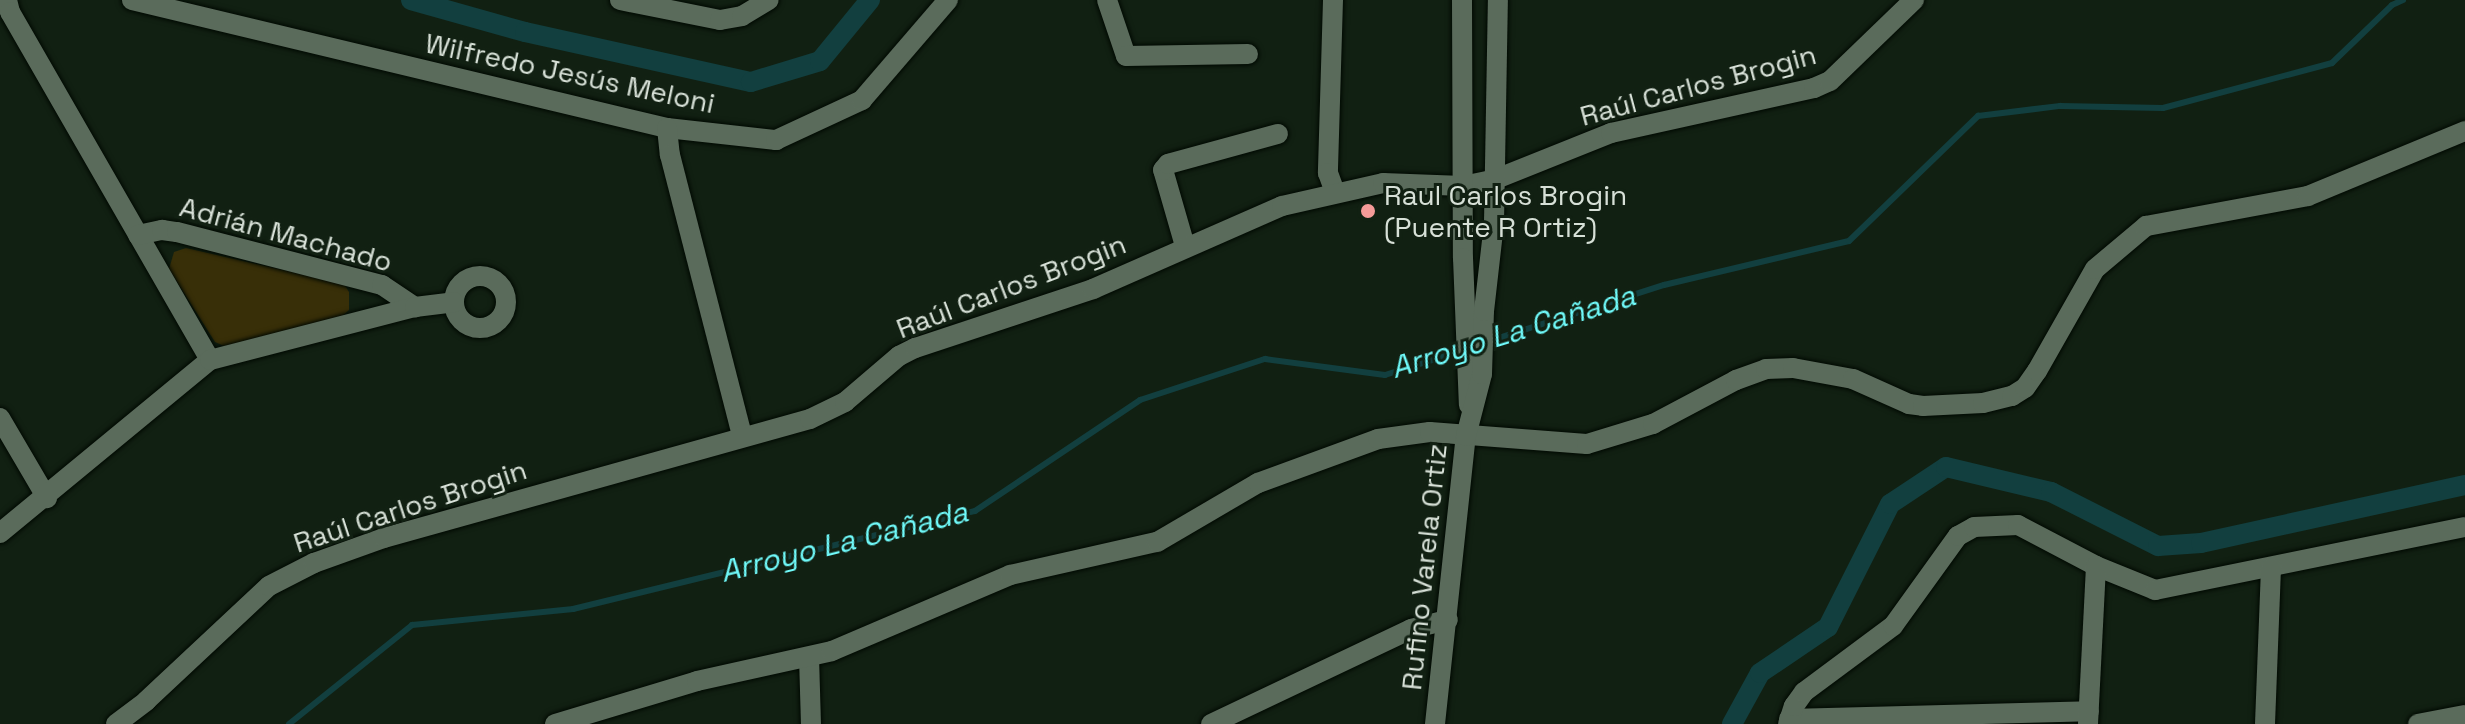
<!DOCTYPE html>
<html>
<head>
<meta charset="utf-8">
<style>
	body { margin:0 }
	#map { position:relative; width:2465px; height:724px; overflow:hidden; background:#112012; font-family:"Space Grotesk",sans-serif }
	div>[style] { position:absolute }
	.green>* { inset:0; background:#382f08 }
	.stream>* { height:6px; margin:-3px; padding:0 3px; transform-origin:3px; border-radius:3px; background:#123f3f }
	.canal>* { height:20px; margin:-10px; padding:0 10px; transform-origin:10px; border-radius:10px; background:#123f3f }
	.roads { filter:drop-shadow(0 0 2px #010902) drop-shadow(0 0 2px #010902) }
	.minor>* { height:20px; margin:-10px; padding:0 10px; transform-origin:10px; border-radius:10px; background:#5a6b5b }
	.minor>.ring { margin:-10px; padding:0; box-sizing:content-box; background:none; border:20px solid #5a6b5b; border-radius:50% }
	.secondary>* { height:20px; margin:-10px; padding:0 10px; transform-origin:10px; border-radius:10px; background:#5a6b5b }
	.dots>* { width:22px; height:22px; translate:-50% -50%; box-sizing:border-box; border:4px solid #112012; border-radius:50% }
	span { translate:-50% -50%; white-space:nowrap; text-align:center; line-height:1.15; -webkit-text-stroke:6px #112012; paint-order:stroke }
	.street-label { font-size:28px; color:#d7e0d7 }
	.poi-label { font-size:28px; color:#d7e0d7 }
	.left { translate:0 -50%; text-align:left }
	.water-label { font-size:30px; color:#70fbfb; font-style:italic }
</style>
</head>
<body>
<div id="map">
	<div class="green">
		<div style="clip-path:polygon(186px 248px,344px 284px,349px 292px,349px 310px,340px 318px,224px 346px,215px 342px,169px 269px,174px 252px)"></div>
	</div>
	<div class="stream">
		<div style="left:1486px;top:342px;width:187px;rotate:-17.8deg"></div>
		<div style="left:1664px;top:285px;width:190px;rotate:-13.4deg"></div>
		<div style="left:1849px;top:241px;width:180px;rotate:-44.1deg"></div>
		<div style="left:1978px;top:116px;width:83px;rotate:-7deg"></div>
		<div style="left:2060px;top:106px;width:103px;rotate:1.1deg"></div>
		<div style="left:2163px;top:108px;width:175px;rotate:-14.9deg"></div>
		<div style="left:2332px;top:63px;width:83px;rotate:-44deg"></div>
		<div style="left:2392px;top:5px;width:12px;rotate:-24deg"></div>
		<div style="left:289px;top:724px;width:158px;rotate:-38.8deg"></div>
		<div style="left:412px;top:625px;width:162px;rotate:-5.7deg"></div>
		<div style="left:573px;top:609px;width:414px;rotate:-13.7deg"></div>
		<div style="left:975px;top:511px;width:199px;rotate:-33.9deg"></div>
		<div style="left:1140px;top:400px;width:132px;rotate:-18.2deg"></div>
		<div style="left:1265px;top:359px;width:121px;rotate:7.6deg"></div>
		<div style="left:1385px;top:375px;width:83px;rotate:-17.6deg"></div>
	</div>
	<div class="canal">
		<div style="left:411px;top:0;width:118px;rotate:15.7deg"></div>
		<div style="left:525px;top:32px;width:231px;rotate:12.5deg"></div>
		<div style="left:751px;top:82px;width:72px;rotate:-16.9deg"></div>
		<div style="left:820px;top:61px;width:79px;rotate:-50.7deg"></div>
		<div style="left:1732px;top:724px;width:58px;rotate:-61.2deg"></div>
		<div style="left:1760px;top:673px;width:82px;rotate:-34.1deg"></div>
		<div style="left:1828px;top:627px;width:138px;rotate:-63.2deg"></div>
		<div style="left:1890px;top:504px;width:67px;rotate:-33.5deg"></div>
		<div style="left:1946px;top:467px;width:108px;rotate:13.4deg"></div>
		<div style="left:2051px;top:492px;width:120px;rotate:26.8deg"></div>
		<div style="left:2158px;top:546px;width:43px;rotate:-4deg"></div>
		<div style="left:2201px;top:543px;width:270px;rotate:-12.4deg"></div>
	</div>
	<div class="roads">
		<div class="minor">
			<div style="left:7px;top:0;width:12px;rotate:76deg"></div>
			<div style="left:10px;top:12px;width:401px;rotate:60.1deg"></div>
			<div style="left:132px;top:0;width:550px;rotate:13.46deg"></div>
			<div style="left:667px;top:128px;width:110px;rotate:6.3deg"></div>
			<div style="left:776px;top:140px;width:95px;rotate:-24.9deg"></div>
			<div style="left:862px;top:100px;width:132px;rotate:-49.3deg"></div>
			<div style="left:620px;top:0;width:102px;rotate:11.3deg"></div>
			<div style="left:720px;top:20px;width:22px;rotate:-10deg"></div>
			<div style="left:742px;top:16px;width:31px;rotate:-31deg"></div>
			<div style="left:1107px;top:0;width:59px;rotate:71.3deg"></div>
			<div style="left:1126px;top:56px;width:122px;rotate:-0.9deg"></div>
			<div style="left:1333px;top:0;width:173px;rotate:91.7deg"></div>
			<div style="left:1328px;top:173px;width:20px;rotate:70deg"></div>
			<div style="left:667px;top:128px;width:27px;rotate:84deg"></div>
			<div style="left:670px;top:155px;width:290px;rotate:75.6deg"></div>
			<div style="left:138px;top:235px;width:25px;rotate:-12deg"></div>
			<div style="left:162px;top:230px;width:15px;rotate:8deg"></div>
			<div style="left:177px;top:232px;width:212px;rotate:14.5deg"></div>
			<div style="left:382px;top:285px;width:40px;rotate:34deg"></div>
			<div style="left:1185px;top:246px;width:79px;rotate:-106.1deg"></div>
			<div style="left:1163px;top:170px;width:8px;rotate:-50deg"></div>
			<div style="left:1168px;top:164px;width:114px;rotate:-15.3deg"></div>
			<div class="ring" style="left:454px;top:276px;width:32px;height:32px"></div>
			<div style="left:0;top:418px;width:93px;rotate:59.6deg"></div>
			<div style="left:0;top:533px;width:272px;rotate:-39.5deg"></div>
			<div style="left:210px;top:360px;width:212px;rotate:-14.5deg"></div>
			<div style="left:415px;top:307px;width:39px;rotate:-7deg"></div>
			<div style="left:809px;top:657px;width:67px;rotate:88.3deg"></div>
			<div style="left:1789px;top:719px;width:300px;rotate:-1.5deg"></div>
			<div style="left:116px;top:724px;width:38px;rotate:-37deg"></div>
			<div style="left:146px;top:701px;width:168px;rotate:-43.1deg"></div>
			<div style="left:269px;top:586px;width:51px;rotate:-27.1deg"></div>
			<div style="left:314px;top:563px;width:74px;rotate:-19.7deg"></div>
			<div style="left:384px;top:538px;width:442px;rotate:-15.6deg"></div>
			<div style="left:810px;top:419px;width:39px;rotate:-26deg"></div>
			<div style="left:845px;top:402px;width:71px;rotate:-40.4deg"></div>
			<div style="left:899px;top:356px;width:18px;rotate:-27deg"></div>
			<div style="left:915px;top:348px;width:188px;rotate:-18.3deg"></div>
			<div style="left:1093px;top:289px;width:206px;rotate:-23.7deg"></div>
			<div style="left:1282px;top:206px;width:104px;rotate:-12.8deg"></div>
			<div style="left:1383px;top:183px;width:80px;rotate:2.1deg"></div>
			<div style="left:1463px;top:186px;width:34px;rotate:-12deg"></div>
			<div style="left:1496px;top:179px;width:124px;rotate:-21.8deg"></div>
			<div style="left:1611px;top:133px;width:208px;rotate:-12.5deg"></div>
			<div style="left:1814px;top:88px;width:17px;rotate:-24deg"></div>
			<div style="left:1830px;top:81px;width:117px;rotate:-44deg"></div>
			<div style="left:555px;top:724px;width:148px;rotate:-16.8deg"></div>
			<div style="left:697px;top:681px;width:138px;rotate:-12.5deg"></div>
			<div style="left:832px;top:651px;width:194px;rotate:-23.1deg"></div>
			<div style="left:1010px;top:575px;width:151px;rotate:-12.7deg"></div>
			<div style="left:1157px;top:542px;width:117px;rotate:-30.3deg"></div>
			<div style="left:1258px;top:483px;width:128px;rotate:-20.1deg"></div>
			<div style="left:1378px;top:439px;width:52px;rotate:-7.7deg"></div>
			<div style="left:1430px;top:432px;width:157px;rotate:4.4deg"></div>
			<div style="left:1587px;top:444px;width:69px;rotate:-16.9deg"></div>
			<div style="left:1653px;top:424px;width:94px;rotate:-27.9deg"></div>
			<div style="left:1736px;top:380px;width:32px;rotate:-20deg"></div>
			<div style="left:1766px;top:369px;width:27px;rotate:-2deg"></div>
			<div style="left:1793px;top:368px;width:61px;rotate:10.4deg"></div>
			<div style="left:1853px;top:379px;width:61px;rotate:24.1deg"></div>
			<div style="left:1909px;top:404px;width:14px;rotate:8deg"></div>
			<div style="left:1923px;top:406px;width:60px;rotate:-2.9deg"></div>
			<div style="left:1983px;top:403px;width:30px;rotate:-14deg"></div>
			<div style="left:2012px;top:396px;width:15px;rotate:-32deg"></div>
			<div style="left:2025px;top:388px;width:21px;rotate:-55deg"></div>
			<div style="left:2037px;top:371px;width:117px;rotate:-60.4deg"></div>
			<div style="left:2095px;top:269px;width:67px;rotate:-40.1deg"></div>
			<div style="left:2146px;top:226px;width:165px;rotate:-10.5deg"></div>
			<div style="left:2308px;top:196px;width:170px;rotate:-22.5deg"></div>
			<div style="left:1211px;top:724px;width:221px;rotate:-25.4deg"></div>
			<div style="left:1411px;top:629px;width:38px;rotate:-14deg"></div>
			<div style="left:1788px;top:724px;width:19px;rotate:-72deg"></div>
			<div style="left:1794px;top:706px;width:17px;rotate:-54deg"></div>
			<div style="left:1804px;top:692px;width:111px;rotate:-36.6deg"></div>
			<div style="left:1893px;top:626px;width:111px;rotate:-54.2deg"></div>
			<div style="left:1958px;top:536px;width:18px;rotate:-29deg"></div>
			<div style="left:1974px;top:527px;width:44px;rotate:-2.6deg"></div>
			<div style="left:2018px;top:525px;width:88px;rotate:27.7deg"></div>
			<div style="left:2096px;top:566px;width:64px;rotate:22.1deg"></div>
			<div style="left:2155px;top:590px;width:316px;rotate:-11.5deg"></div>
			<div style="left:2088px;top:724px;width:158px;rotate:-87.1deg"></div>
			<div style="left:2265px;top:724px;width:156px;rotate:-87.8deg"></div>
			<div style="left:2418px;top:724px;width:48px;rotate:-10.8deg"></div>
		</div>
		<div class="secondary">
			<div style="left:1462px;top:0;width:258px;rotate:89.8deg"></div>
			<div style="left:1463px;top:258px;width:147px;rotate:87.7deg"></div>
			<div style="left:1435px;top:724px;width:290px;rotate:-83.9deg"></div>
			<div style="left:1466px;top:436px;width:64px;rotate:-75.5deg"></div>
			<div style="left:1482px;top:374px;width:63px;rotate:-88.2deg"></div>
			<div style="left:1484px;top:311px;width:89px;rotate:-83.5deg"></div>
			<div style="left:1494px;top:223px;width:223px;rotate:-89deg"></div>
		</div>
	</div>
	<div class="dots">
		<div style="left:1368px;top:211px;background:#f59b98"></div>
	</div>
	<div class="street-label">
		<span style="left:570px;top:73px;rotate:12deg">Wilfredo Jesús Meloni</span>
		<span style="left:1698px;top:85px;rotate:-15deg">Raúl Carlos Brogin</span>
		<span style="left:286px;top:234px;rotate:15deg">Adrián Machado</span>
		<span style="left:1011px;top:286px;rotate:-21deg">Raúl Carlos Brogin</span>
		<span style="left:410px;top:506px;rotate:-18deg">Raúl Carlos Brogin</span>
		<span style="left:1424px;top:567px;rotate:-84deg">Rufino Varela Ortiz</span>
	</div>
	<div class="poi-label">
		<span class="left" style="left:1384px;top:211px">Raul Carlos Brogin<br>(Puente R Ortiz)</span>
	</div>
	<div class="water-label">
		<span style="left:1513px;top:332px;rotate:-17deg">Arroyo La Cañada</span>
		<span style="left:844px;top:542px;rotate:-14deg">Arroyo La Cañada</span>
	</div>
</div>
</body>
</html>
